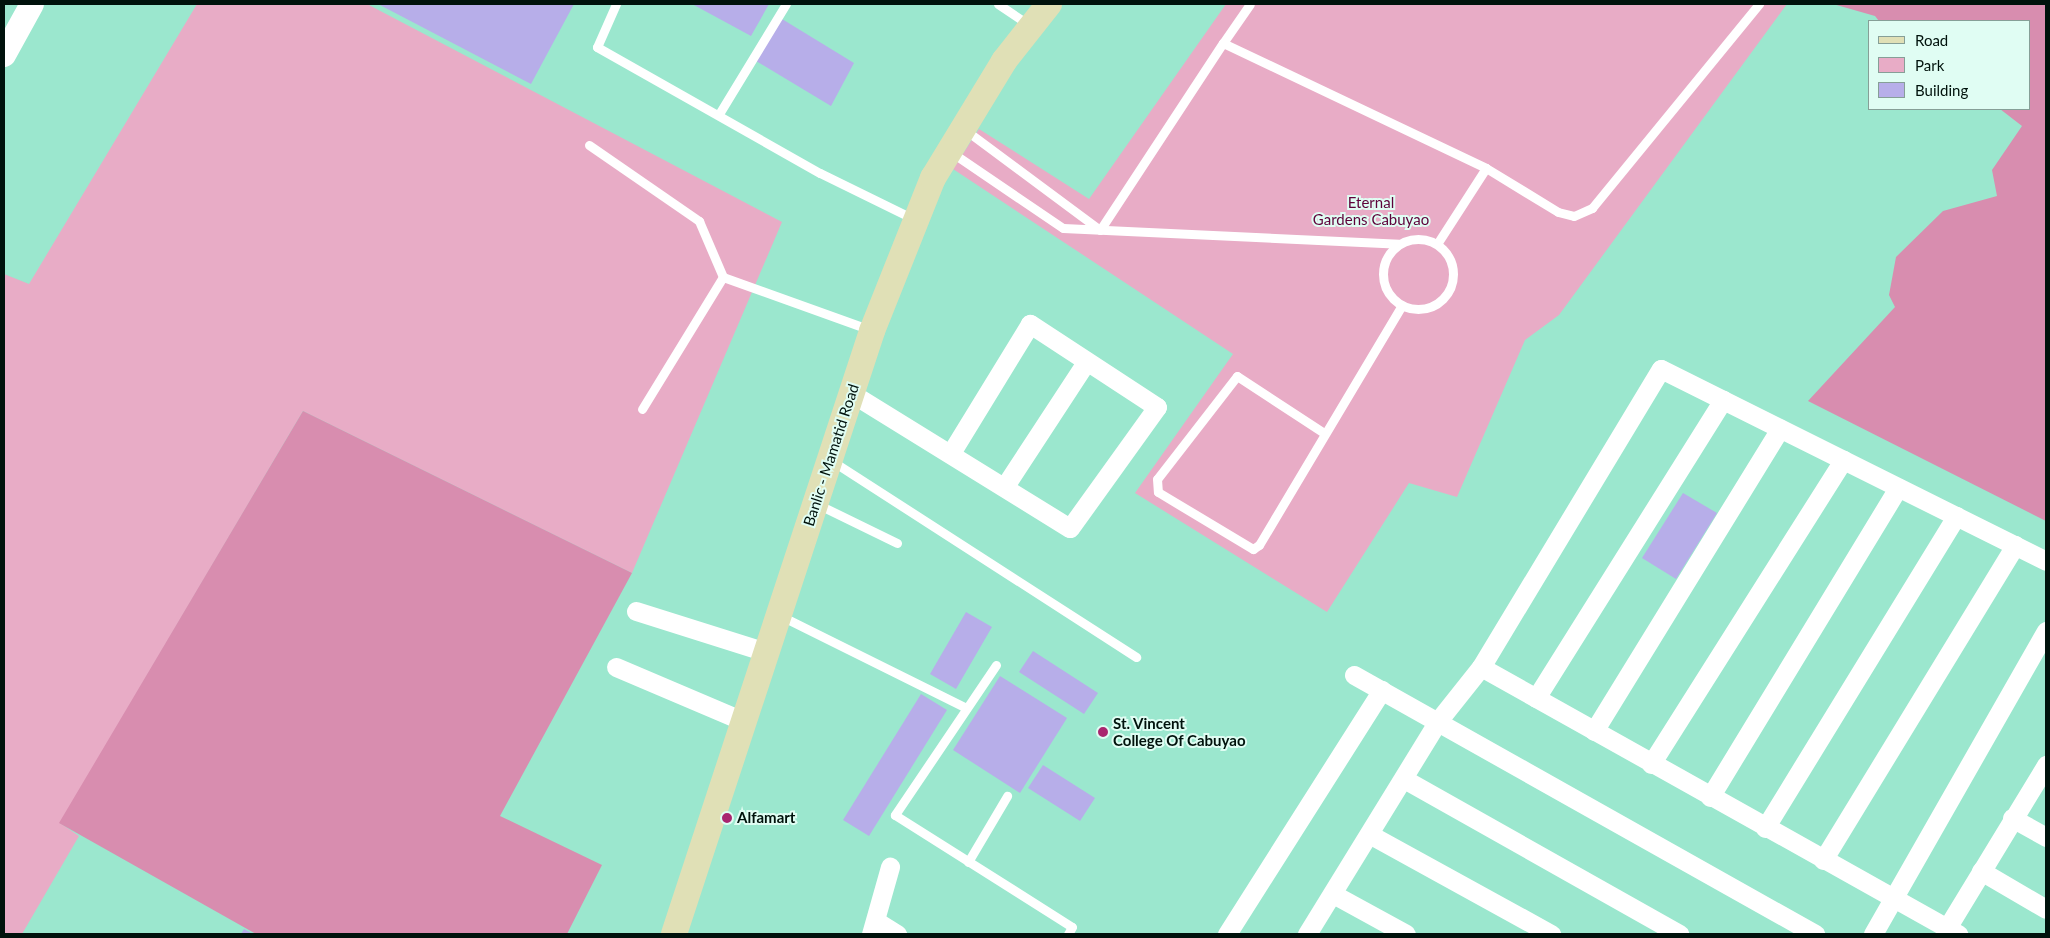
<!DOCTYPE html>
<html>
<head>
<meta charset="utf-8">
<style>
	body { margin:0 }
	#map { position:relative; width:2050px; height:938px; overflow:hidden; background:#9be7ce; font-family:Lato,sans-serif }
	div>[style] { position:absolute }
	.green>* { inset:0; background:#e8acc6 }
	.forest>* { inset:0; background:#d88daf }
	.building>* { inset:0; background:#b7aee9 }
	.service>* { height:9px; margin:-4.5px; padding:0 4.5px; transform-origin:4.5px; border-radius:4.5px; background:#fff }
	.service>.ring { margin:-4.5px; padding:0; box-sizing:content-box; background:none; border:9px solid #fff; border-radius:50% }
	.minor>* { height:19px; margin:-9.5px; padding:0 9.5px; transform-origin:9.5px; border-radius:9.5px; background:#fff }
	.tertiary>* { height:24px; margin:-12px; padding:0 12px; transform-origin:12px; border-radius:12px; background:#fff }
	.secondary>* { height:26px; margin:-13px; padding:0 13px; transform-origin:13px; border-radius:13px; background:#e0e0b6 }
	.dots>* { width:14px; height:14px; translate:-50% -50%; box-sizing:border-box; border:2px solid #e0fdf3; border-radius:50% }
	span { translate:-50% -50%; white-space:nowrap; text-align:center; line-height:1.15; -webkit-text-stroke:4px #e0fdf3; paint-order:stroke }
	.park-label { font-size:15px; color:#5e023a }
	.street-label { font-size:15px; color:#00120c }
	.poi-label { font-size:15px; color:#00120c; font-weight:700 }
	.left { translate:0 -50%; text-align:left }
	.frame { position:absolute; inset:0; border:5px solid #00120c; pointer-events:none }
	.legend { position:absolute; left:1868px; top:20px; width:162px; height:90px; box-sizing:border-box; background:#e0fdf3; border:1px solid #869f97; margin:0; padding:6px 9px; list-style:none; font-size:15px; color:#00120c }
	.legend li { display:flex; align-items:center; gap:10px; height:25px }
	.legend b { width:25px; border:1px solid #869f97 }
</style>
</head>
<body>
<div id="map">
	<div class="green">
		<div style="clip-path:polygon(197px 4px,367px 4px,782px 222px,632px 573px,303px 411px,60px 823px,79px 836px,22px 934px,4px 934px,4px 274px,29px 284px)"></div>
		<div style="clip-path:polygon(1226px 4px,1787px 4px,1559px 315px,1525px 340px,1457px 497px,1409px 483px,1327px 612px,1135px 493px,1233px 354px,953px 169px,979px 129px,1089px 199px)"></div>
	</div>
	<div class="forest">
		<div style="clip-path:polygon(1833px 4px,2046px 4px,2046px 521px,1808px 401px,1895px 307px,1889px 295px,1896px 257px,1943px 211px,1997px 196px,1992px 170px,2022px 126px,2000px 109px,2029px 109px,2029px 21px,1879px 21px,1875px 16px)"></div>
		<div style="clip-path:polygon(303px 411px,632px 573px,500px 816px,602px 865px,567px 934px,256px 934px,59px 823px)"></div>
	</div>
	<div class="building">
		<div style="clip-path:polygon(378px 4px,574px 4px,531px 84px)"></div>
		<div style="clip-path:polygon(692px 4px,769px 4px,751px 36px)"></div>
		<div style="clip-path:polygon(782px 19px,854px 63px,831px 106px,756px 61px)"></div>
		<div style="clip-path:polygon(1683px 493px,1717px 513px,1676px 579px,1642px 558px)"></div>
		<div style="clip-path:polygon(966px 612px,992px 627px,956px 689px,930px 674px)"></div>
		<div style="clip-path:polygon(1033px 651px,1098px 693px,1084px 714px,1019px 672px)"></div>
		<div style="clip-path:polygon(1000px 676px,1067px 718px,1020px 793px,953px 750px)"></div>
		<div style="clip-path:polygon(921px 694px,947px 710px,869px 836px,843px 820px)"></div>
		<div style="clip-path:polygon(1043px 765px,1095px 798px,1080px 821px,1028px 788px)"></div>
		<div style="clip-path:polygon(244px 929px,253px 934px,241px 934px)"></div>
	</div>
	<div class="service">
		<div style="left:616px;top:4px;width:47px;rotate:113.8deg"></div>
		<div style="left:597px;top:47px;width:256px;rotate:29.5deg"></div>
		<div style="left:820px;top:173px;width:105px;rotate:26.1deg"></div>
		<div style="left:998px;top:4px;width:37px;rotate:34deg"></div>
		<div style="left:1223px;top:43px;width:47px;rotate:-55.3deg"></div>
		<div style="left:719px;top:114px;width:129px;rotate:-58.7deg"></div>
		<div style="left:964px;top:129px;width:169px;rotate:36.6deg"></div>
		<div style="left:589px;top:145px;width:134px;rotate:34.6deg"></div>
		<div style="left:699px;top:221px;width:61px;rotate:66.8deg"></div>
		<div style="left:951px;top:152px;width:135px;rotate:34.2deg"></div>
		<div style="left:1063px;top:228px;width:336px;rotate:2.7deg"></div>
		<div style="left:1486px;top:168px;width:84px;rotate:31.4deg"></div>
		<div style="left:1558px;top:212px;width:16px;rotate:14deg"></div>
		<div style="left:1574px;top:216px;width:20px;rotate:-24deg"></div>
		<div style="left:1592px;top:208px;width:264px;rotate:-50.7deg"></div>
		<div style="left:1100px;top:230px;width:224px;rotate:-56.7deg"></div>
		<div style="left:1223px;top:43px;width:291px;rotate:25.4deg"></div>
		<div style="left:1486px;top:168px;width:90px;rotate:122.8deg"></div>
		<div class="ring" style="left:1383px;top:239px;width:61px;height:61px"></div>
		<div style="left:642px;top:409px;width:155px;rotate:-58.5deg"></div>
		<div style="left:723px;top:277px;width:157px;rotate:19.7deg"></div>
		<div style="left:1324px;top:433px;width:104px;rotate:-146.8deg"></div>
		<div style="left:1237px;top:376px;width:130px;rotate:127.8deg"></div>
		<div style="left:1157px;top:479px;width:13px;rotate:86deg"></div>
		<div style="left:1158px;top:492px;width:111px;rotate:31deg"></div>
		<div style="left:1253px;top:549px;width:7px;rotate:-34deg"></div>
		<div style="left:1259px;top:545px;width:279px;rotate:-59.2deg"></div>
		<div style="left:832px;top:461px;width:362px;rotate:32.8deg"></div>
		<div style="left:817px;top:504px;width:89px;rotate:26deg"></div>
		<div style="left:781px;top:616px;width:207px;rotate:26.4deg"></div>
		<div style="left:996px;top:665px;width:181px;rotate:124deg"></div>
		<div style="left:895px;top:815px;width:209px;rotate:32.3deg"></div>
		<div style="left:1072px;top:927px;width:8px;rotate:120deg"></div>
		<div style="left:968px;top:862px;width:77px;rotate:-59.4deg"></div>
	</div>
	<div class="minor">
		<div style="left:851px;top:393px;width:257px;rotate:31.7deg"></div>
		<div style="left:1070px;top:528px;width:149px;rotate:-54.3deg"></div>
		<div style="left:1157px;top:407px;width:152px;rotate:-146.8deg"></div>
		<div style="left:1030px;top:324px;width:151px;rotate:121.5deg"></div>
		<div style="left:1005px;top:486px;width:148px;rotate:-56.8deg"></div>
		<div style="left:636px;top:611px;width:136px;rotate:17.5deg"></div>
		<div style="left:616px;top:667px;width:138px;rotate:23deg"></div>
		<div style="left:1481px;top:667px;width:547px;rotate:29.24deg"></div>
		<div style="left:1354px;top:675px;width:529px;rotate:29.33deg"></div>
		<div style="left:1536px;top:698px;width:352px;rotate:-57.9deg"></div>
		<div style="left:1594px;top:731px;width:355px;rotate:-58.4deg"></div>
		<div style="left:1651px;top:764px;width:360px;rotate:-57.7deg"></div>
		<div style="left:1404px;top:779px;width:316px;rotate:29.4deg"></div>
		<div style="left:1710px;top:797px;width:362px;rotate:-58.7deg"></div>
		<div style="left:2012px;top:818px;width:39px;rotate:29deg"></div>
		<div style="left:1765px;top:828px;width:366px;rotate:-58.5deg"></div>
		<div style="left:1369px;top:834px;width:208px;rotate:28.8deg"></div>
		<div style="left:1823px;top:860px;width:369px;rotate:-58.6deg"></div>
		<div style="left:1981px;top:871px;width:75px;rotate:30.3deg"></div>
		<div style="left:1333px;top:894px;width:83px;rotate:28.7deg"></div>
		<div style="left:876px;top:921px;width:25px;rotate:32deg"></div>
		<div style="left:1947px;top:928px;width:191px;rotate:-58.7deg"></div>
		<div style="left:871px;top:934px;width:70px;rotate:-74.2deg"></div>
		<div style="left:1227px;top:934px;width:289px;rotate:-57.6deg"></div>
		<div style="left:1307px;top:934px;width:250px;rotate:-58.4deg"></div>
		<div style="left:1438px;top:721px;width:69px;rotate:-51.5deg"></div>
		<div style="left:1481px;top:667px;width:348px;rotate:-58.9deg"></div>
		<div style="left:1661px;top:369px;width:430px;rotate:26.5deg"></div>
		<div style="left:1873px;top:934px;width:349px;rotate:-60.3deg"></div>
	</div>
	<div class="tertiary">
		<div style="left:4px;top:55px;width:58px;rotate:-61.2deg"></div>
	</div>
	<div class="secondary">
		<div style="left:674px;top:934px;width:635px;rotate:-71.82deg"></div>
		<div style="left:872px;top:331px;width:165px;rotate:-68.3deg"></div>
		<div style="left:933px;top:178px;width:137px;rotate:-58.7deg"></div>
		<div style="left:1004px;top:61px;width:73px;rotate:-51.7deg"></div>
	</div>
	<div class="dots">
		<div style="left:1103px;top:732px;background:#a9256f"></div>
		<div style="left:727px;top:818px;background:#a9256f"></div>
	</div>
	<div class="park-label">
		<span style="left:1371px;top:211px">Eternal<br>Gardens Cabuyao</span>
	</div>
	<div class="street-label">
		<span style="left:831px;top:455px;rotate:-72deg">Banlic - Mamatid Road</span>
	</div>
	<div class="poi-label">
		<span class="left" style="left:1113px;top:732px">St. Vincent<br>College Of Cabuyao</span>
		<span class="left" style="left:737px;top:818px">Alfamart</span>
	</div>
	<div class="frame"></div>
	<ul class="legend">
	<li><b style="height:6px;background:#e0e0b6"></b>Road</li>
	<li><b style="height:14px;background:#e8acc6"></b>Park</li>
	<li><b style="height:14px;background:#b7aee9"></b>Building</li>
	</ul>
</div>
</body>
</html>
